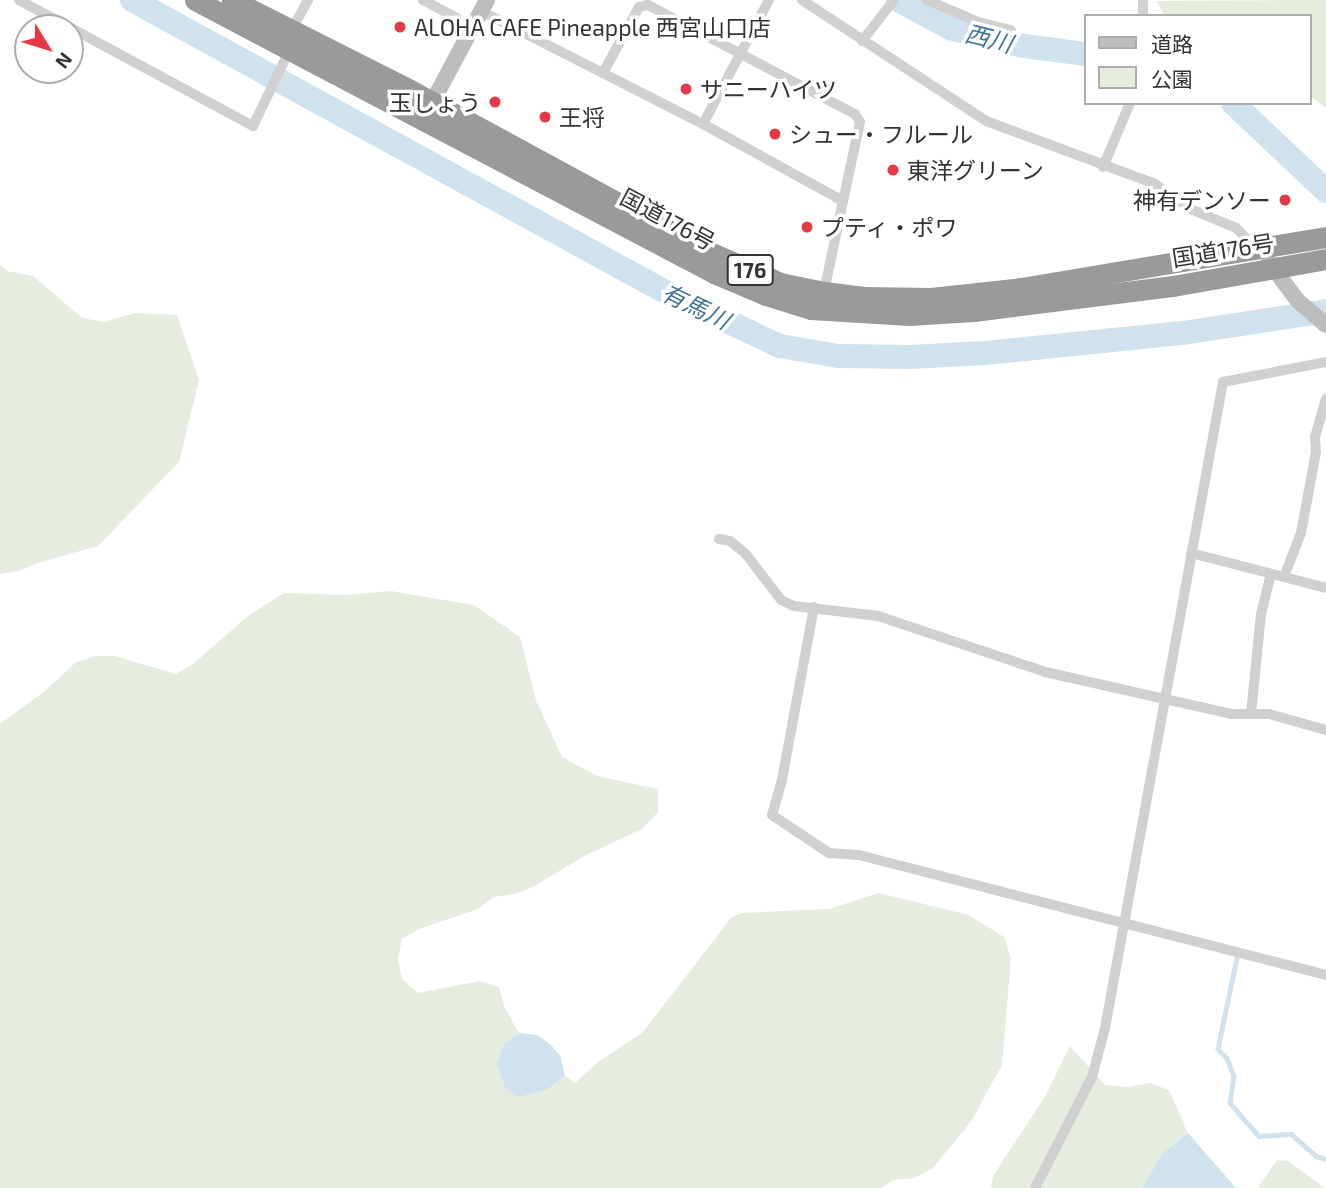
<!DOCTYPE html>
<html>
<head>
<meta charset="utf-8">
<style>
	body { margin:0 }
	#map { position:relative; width:1326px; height:1188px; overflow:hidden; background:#fff; font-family:"Exo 2","Noto Sans JP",sans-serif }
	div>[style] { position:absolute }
	.green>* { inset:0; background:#e6ecdf }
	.water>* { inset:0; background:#cfe2ee }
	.stream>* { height:4.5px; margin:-2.25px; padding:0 2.25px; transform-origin:2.25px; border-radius:2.25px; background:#cfe2ee }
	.river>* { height:24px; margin:-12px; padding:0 12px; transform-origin:12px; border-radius:12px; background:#cfe2ee }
	.street>* { height:10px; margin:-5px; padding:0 5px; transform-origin:5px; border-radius:5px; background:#d0d0d0 }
	.secondary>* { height:16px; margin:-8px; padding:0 8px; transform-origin:8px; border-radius:8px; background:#bdbdbd }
	.highway>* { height:21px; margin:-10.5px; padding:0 10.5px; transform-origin:10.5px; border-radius:10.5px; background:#9a9a9a }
	.dots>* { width:19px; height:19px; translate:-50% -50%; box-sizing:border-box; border:4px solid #fff; border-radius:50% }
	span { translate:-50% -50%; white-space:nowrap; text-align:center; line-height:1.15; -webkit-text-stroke:7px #fff; paint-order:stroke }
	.shield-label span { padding:2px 5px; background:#fff; border:2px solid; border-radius:5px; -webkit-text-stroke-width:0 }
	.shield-label { font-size:21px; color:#333; font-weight:700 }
	.poi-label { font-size:23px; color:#333 }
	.left { translate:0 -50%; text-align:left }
	.right { translate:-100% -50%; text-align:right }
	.street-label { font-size:23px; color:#333 }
	.water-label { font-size:24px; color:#3f7597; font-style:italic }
	.legend { position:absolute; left:1084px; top:14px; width:228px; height:91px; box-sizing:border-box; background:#fff; border:2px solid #adadad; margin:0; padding:9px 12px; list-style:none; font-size:21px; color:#333 }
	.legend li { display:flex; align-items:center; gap:14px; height:35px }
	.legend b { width:35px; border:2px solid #adadad }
	.north { position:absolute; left:14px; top:14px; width:70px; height:70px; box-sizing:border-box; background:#fff; border:2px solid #adadad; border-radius:50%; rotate:128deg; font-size:19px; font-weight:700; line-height:28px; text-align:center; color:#333 }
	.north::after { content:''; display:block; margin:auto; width:24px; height:32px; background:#e63946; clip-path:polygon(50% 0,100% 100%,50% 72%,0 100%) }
</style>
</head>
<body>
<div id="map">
	<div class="green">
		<div style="clip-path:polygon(1326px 0,1326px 108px,1310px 96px,1310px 16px,1165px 16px,1156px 1px)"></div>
		<div style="clip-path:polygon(0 265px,7px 271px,33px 276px,82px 318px,104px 322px,135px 313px,177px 315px,199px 380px,179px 462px,98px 546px,37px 563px,19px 571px,0 574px)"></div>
		<div style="clip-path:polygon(391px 591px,474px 605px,520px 637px,536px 700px,562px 757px,597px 776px,658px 789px,658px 812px,642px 829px,584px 856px,533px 887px,515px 894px,493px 897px,478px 909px,419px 929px,402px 939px,398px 959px,402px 979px,418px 993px,480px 981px,499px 987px,504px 1006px,519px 1033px,504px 1044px,548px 1089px,565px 1076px,575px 1083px,598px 1062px,643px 1032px,731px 918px,741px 913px,829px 909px,879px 893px,969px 915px,1004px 937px,1011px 958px,1002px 1065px,972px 1120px,933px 1168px,914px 1178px,893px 1180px,881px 1188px,0 1188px,0 724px,45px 691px,75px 663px,94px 656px,114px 656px,176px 674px,193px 664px,248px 616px,284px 593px,348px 595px)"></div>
		<div style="clip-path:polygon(1070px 1046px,1105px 1085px,1129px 1087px,1150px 1083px,1169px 1090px,1188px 1133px,1162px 1154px,1142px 1188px,991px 1188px,993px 1176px,1046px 1095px)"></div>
		<div style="clip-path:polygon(1277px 1160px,1288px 1161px,1325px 1188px,1258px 1188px)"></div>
	</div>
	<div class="water">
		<div style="clip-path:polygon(519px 1033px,538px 1035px,551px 1045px,561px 1057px,565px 1076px,548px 1089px,518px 1097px,505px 1087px,497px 1064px,504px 1044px)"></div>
		<div style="clip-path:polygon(1188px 1133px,1236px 1188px,1142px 1188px,1162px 1154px)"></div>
	</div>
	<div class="stream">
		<div style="left:1237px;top:958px;width:93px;rotate:101.8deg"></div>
		<div style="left:1218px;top:1049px;width:13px;rotate:45deg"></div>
		<div style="left:1227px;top:1058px;width:19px;rotate:69deg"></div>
		<div style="left:1234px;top:1076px;width:27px;rotate:98deg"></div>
		<div style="left:1230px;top:1103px;width:44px;rotate:48.7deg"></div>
		<div style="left:1259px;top:1136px;width:32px;rotate:-4deg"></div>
		<div style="left:1291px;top:1134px;width:33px;rotate:41deg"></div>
		<div style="left:1316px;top:1156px;width:10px;rotate:17deg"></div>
	</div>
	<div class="river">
		<div style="left:132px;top:0;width:614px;rotate:28.69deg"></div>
		<div style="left:671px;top:295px;width:120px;rotate:25.1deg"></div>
		<div style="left:780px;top:346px;width:59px;rotate:9.8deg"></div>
		<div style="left:838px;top:356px;width:72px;rotate:0.8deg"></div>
		<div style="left:910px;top:357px;width:75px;rotate:-3.1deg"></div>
		<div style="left:985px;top:353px;width:199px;rotate:-5.8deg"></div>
		<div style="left:1183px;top:333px;width:145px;rotate:-8.7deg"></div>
		<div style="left:898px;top:0;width:59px;rotate:28.3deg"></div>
		<div style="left:950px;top:28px;width:76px;rotate:13.7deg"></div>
		<div style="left:1024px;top:46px;width:63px;rotate:7.4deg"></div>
		<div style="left:1233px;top:103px;width:128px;rotate:43.4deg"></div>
	</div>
	<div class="street">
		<div style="left:19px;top:0;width:266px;rotate:28.3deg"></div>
		<div style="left:253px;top:126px;width:88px;rotate:-64.3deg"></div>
		<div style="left:423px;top:0;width:55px;rotate:28deg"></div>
		<div style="left:802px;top:0;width:220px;rotate:33.3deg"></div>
		<div style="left:986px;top:121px;width:180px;rotate:20.4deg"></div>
		<div style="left:1155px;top:184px;width:41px;rotate:36deg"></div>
		<div style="left:1188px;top:208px;width:52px;rotate:22.6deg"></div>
		<div style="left:1236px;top:228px;width:28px;rotate:45deg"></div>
		<div style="left:927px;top:0;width:56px;rotate:23.3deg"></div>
		<div style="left:978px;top:22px;width:34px;rotate:14deg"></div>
		<div style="left:1143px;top:0;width:16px;rotate:90deg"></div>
		<div style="left:481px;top:11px;width:249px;rotate:27deg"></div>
		<div style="left:703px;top:124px;width:160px;rotate:28.8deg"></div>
		<div style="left:843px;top:201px;width:93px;rotate:101.8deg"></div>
		<div style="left:291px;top:31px;width:35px;rotate:-61deg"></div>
		<div style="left:862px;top:41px;width:52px;rotate:-52deg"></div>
		<div style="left:603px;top:73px;width:75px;rotate:-61.4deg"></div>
		<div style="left:639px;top:7px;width:9px;rotate:-13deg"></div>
		<div style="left:648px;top:5px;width:234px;rotate:27.8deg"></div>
		<div style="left:855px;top:114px;width:9px;rotate:58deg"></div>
		<div style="left:860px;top:122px;width:81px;rotate:102.1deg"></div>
		<div style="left:703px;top:124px;width:140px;rotate:-62deg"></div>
		<div style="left:1103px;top:167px;width:69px;rotate:-67.1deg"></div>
		<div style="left:719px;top:539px;width:11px;rotate:10deg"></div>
		<div style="left:730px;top:541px;width:19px;rotate:39deg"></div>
		<div style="left:745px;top:553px;width:59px;rotate:52.5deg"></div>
		<div style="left:781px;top:600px;width:14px;rotate:25deg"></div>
		<div style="left:794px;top:606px;width:85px;rotate:6.8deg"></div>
		<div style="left:878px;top:616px;width:176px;rotate:18.5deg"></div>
		<div style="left:1045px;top:672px;width:192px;rotate:12.7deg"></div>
		<div style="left:1232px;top:714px;width:37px"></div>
		<div style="left:1269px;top:714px;width:59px;rotate:15.7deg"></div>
		<div style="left:1191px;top:553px;width:139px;rotate:14.5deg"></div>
		<div style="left:1284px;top:577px;width:47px;rotate:-68.9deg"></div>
		<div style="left:1301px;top:533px;width:82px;rotate:-79.5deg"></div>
		<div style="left:1316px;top:452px;width:15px;rotate:-94deg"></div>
		<div style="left:1315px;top:437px;width:40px;rotate:-74deg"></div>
		<div style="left:814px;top:607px;width:176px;rotate:100.5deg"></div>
		<div style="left:782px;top:780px;width:36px;rotate:106deg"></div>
		<div style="left:772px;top:815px;width:69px;rotate:33.7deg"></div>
		<div style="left:829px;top:853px;width:30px;rotate:4deg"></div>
		<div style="left:859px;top:855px;width:482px;rotate:14.4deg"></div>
		<div style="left:1251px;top:714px;width:100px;rotate:-84.3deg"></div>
		<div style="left:1261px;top:614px;width:41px;rotate:-76deg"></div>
		<div style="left:1035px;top:1188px;width:125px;rotate:-62.8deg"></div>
		<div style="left:1092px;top:1077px;width:51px;rotate:-75.1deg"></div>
		<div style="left:1105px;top:1028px;width:657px;rotate:-79.65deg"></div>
		<div style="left:1223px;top:382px;width:105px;rotate:-11deg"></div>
	</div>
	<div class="secondary">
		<div style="left:427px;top:112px;width:127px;rotate:-61.8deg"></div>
		<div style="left:1269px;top:262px;width:47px;rotate:53.6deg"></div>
		<div style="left:1297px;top:300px;width:38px;rotate:41deg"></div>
	</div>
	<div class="highway">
		<div style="left:195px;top:0;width:586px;rotate:27.74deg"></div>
		<div style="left:714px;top:273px;width:56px;rotate:22.9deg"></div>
		<div style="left:766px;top:295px;width:47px;rotate:17.3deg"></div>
		<div style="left:811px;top:309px;width:98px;rotate:3.5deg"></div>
		<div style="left:909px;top:315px;width:65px;rotate:-3.5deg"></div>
		<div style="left:974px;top:311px;width:201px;rotate:-7.2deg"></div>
		<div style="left:1173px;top:286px;width:155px;rotate:-10deg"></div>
		<div style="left:232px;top:0;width:199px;rotate:26.8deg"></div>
		<div style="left:410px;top:90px;width:336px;rotate:28.5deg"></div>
		<div style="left:705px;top:250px;width:82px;rotate:23.7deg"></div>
		<div style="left:780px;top:283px;width:45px;rotate:11.6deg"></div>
		<div style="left:824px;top:292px;width:40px;rotate:7.1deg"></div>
		<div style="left:864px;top:297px;width:67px;rotate:0.9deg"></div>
		<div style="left:931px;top:298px;width:91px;rotate:-6.3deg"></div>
		<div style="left:1021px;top:288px;width:309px;rotate:-9.5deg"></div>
	</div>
	<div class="dots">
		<div style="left:400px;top:27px;background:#e63946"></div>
		<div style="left:686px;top:89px;background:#e63946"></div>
		<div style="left:495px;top:102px;background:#e63946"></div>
		<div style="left:545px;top:117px;background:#e63946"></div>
		<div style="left:775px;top:134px;background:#e63946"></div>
		<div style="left:893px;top:170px;background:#e63946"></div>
		<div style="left:1285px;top:200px;background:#e63946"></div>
		<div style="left:807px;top:227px;background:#e63946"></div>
	</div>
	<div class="shield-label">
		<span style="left:750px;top:270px">176</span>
	</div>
	<div class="poi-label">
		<span class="left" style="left:414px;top:27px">ALOHA CAFE Pineapple 西宮山口店</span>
		<span class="left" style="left:700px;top:89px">サニーハイツ</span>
		<span class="right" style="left:481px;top:102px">玉しょう</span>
		<span class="left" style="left:559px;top:117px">王将</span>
		<span class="left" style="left:789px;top:134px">シュー・フルール</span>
		<span class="left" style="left:907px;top:170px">東洋グリーン</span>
		<span class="right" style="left:1271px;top:200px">神有デンソー</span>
		<span class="left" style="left:821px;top:227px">プティ・ポワ</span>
	</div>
	<div class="street-label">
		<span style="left:668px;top:219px;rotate:28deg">国道176号</span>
		<span style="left:1223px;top:250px;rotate:-9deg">国道176号</span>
	</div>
	<div class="water-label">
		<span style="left:989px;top:38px;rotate:14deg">西川</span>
		<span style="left:696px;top:306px;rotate:26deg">有馬川</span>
	</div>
	<ul class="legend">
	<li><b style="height:9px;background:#bdbdbd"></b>道路</li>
	<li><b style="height:19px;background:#e6ecdf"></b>公園</li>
	</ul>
	<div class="north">N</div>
</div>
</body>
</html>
